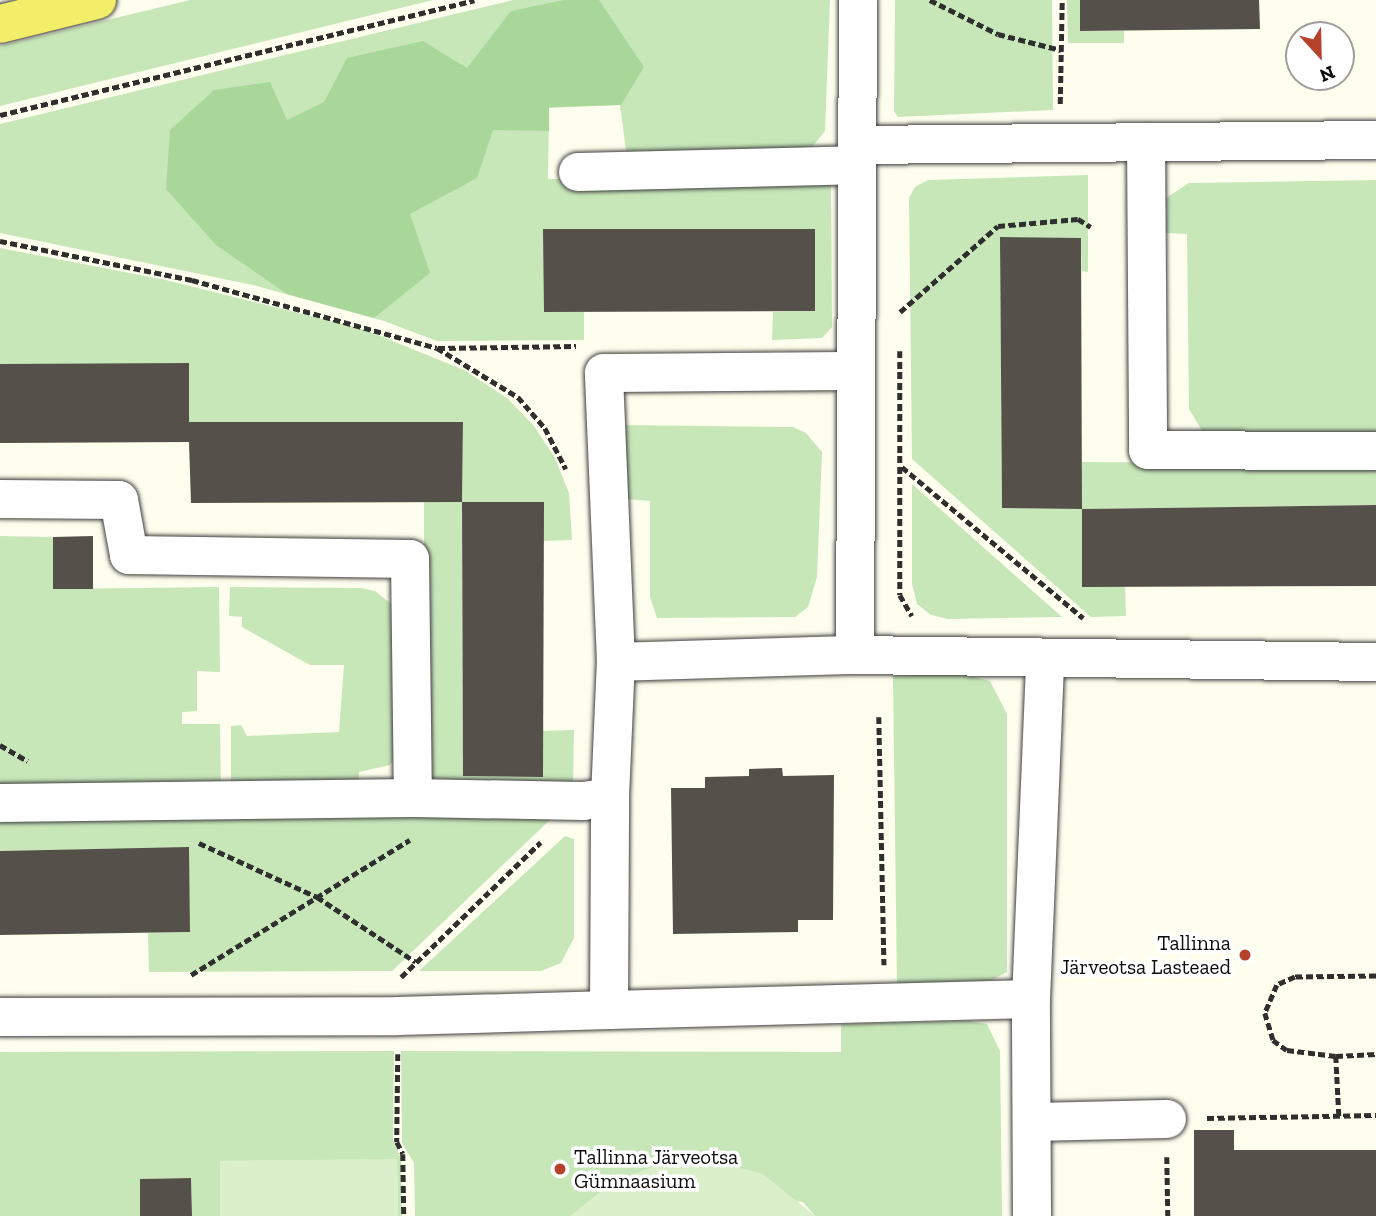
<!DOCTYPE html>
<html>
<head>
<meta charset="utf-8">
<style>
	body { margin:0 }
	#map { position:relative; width:1376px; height:1216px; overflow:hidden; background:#fefeee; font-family:"Zilla Slab",serif }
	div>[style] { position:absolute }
	.green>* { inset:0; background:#c7e7b9 }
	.forest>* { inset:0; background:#a8d799 }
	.pitch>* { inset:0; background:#dbefcb }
	.building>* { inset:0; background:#55514a }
	.path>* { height:4.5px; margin-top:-2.25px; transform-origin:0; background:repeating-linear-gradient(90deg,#2f2f2f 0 7px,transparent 0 10.5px) }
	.roads { filter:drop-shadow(0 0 2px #404040) drop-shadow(0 0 2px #404040) }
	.minor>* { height:38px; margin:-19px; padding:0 19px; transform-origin:19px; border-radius:19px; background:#fff }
	.major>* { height:38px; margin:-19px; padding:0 19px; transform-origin:19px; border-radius:19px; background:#f2ee6a }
	.dots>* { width:19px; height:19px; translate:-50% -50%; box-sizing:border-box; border:4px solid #fff; border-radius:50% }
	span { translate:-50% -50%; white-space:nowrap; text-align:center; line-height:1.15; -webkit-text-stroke:7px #fff; paint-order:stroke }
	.poi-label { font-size:21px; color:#0d0d0d }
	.right { translate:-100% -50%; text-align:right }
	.left { translate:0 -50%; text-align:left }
	.north { position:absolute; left:1285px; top:21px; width:70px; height:70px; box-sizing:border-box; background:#fff; border:2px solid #9e9e9e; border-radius:50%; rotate:158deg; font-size:19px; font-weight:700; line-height:28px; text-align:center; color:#0d0d0d }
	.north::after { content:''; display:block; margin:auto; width:24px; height:32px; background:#b7422b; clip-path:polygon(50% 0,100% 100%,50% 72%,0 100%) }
</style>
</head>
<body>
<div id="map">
	<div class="green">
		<div style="clip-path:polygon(190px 0,433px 0,0 106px,0 46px)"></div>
		<div style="clip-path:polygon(513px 0,830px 0,825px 131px,808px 152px,627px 158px,620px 105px,549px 108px,548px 179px,814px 178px,831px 185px,832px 327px,822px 338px,772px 340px,773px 312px,815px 311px,815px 229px,544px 229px,544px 312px,584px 312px,584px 340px,437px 341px,384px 321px,253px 285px,0 233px,0 124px)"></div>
		<div style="clip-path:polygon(895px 0,1052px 0,1053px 110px,898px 117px,894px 111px)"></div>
		<div style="clip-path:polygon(1067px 0,1080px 0,1080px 31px,1124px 31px,1124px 43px,1068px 43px)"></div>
		<div style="clip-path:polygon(1088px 175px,1088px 272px,1082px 271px,1081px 238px,1000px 238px,1002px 508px,1082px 509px,1082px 462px,1376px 464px,1376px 505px,1083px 509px,1082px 586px,1125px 586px,1126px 616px,1091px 617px,912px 459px,909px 198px,915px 187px,928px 180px)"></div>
		<div style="clip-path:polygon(1376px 180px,1376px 442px,1204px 434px,1189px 409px,1187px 234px,1166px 233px,1166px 198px,1189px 183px)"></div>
		<div style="clip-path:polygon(0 248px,166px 280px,363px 329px,464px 370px,507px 398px,534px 426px,555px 458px,569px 493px,572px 540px,544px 541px,462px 502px,463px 775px,543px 731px,574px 730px,573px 786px,432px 781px,424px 768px,424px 502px,462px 502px,463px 422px,189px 422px,189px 364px,0 364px)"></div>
		<div style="clip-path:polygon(623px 425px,793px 427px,806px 433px,822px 452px,817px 577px,808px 607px,795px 617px,657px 618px,650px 597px,650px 501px,625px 499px)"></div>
		<div style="clip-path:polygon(912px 484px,1062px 617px,948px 619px,931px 615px,917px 604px,912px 584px)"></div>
		<div style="clip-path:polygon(0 536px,53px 537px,53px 589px,219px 587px,220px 672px,197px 671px,197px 711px,182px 712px,182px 724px,220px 724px,221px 794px,0 796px)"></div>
		<div style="clip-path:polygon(230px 587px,360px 588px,375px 591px,395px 607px,397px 756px,390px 765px,359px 772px,359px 792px,231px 794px,231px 726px,241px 725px,247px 736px,339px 732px,344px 665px,310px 665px,242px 627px,242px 617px,229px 616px)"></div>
		<div style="clip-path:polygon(957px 673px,990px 681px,1007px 714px,1007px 972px,980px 986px,897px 986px,893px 676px)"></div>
		<div style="clip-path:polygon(555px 815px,392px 971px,149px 972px,148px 933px,190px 932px,188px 848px,0 851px,0 817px)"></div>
		<div style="clip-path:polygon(565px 836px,574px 839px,574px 938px,561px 963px,541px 971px,419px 971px)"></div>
		<div style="clip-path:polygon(970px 1021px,987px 1024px,1000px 1051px,1002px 1216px,815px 1216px,803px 1202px,613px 1182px,571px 1216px,415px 1216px,414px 1163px,402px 1143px,401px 1051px,841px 1052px,841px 1024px)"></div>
		<div style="clip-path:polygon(394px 1051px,393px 1140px,401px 1159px,402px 1216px,398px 1216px,397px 1160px,220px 1161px,220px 1216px,192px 1216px,191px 1178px,140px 1179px,140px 1216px,0 1216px,0 1052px)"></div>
	</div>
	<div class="forest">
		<div style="clip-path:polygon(564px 0,599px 0,644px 67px,621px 105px,549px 107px,549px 131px,493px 130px,477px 178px,410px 214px,430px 273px,374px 318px,287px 294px,216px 245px,166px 189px,170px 130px,214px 90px,270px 82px,287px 120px,324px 102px,347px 58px,423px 41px,467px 68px,511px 11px)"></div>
	</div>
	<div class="pitch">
		<div style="clip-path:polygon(397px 1159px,398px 1216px,220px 1216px,220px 1161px)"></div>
		<div style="clip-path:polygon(706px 1159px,763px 1174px,815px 1216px,571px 1216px,613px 1182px,658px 1165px)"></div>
	</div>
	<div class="building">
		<div style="clip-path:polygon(1080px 0,1259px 0,1260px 29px,1080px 31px)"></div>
		<div style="clip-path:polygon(543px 229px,815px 229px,815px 311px,544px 312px)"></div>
		<div style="clip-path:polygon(1000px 237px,1081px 238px,1082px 509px,1002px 508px)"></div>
		<div style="clip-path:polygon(189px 363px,189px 422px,463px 422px,462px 502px,191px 503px,189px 442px,0 443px,0 364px)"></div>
		<div style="clip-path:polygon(462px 502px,544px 502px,543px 777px,463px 776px)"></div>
		<div style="clip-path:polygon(1376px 505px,1376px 586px,1082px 587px,1082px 509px)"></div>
		<div style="clip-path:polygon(93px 536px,93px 589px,53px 589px,53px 537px)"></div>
		<div style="clip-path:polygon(782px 768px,783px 776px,834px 775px,833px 920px,798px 920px,798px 932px,673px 934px,671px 788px,705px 788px,705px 777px,749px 776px,749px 769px)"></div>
		<div style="clip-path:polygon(189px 847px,190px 932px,0 935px,0 851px)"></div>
		<div style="clip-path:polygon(1194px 1130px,1234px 1130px,1234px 1150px,1376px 1150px,1376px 1216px,1194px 1216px)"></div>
		<div style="clip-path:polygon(191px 1178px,192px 1216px,140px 1216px,140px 1179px)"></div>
	</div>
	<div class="path">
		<div style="left:930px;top:0;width:76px;rotate:26.6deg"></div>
		<div style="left:998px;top:34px;width:65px;rotate:14.3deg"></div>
		<div style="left:1060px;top:104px;width:104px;rotate:-88.9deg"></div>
		<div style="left:0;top:115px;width:488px;rotate:-13.6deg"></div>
		<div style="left:0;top:241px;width:196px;rotate:11.5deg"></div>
		<div style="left:192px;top:280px;width:254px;rotate:15.5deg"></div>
		<div style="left:437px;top:348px;width:95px;rotate:31.2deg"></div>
		<div style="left:518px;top:397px;width:41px;rotate:48.9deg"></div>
		<div style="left:545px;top:428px;width:46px;rotate:62.9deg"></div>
		<div style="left:900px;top:312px;width:130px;rotate:-41.3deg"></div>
		<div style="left:998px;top:226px;width:80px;rotate:-5deg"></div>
		<div style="left:1078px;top:219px;width:15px;rotate:32deg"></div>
		<div style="left:438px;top:348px;width:138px;rotate:-0.8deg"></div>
		<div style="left:900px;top:351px;width:244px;rotate:90deg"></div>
		<div style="left:900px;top:595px;width:24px;rotate:60deg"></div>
		<div style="left:902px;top:467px;width:236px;rotate:39.8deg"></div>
		<div style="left:879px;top:717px;width:248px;rotate:88.8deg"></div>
		<div style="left:0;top:745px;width:32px;rotate:30deg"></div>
		<div style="left:199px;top:843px;width:130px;rotate:24.6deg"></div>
		<div style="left:317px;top:897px;width:118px;rotate:33.3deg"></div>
		<div style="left:191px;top:975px;width:257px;rotate:-31.7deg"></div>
		<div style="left:1376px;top:976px;width:81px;rotate:179.3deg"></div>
		<div style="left:1295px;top:977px;width:20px;rotate:156deg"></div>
		<div style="left:1277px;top:985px;width:30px;rotate:113deg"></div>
		<div style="left:1265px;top:1013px;width:28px;rotate:73deg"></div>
		<div style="left:1273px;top:1040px;width:17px;rotate:36deg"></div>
		<div style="left:1287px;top:1050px;width:49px;rotate:7deg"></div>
		<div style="left:1336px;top:1056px;width:40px;rotate:-2.9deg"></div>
		<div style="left:401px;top:977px;width:194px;rotate:-44deg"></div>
		<div style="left:398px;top:1054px;width:88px;rotate:90.7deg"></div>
		<div style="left:397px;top:1142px;width:13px;rotate:63deg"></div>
		<div style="left:403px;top:1154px;width:62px;rotate:89.1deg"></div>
		<div style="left:1336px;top:1056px;width:60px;rotate:87.1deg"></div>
		<div style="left:1207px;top:1118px;width:169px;rotate:-1deg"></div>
		<div style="left:1167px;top:1157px;width:59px;rotate:89deg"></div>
	</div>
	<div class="roads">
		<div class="minor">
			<div style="left:1146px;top:142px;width:308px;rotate:89.6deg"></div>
			<div style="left:1148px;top:450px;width:228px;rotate:0.3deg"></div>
			<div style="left:857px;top:145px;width:519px;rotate:-0.55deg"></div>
			<div style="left:578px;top:172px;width:278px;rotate:-1.4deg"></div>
			<div style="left:0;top:499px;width:119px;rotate:0.5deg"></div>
			<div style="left:119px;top:500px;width:56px;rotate:79.7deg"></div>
			<div style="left:129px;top:555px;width:281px;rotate:0.8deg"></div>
			<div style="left:410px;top:559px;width:239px;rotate:89.3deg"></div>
			<div style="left:413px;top:798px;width:170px;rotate:1deg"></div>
			<div style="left:583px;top:801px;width:27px;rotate:-8deg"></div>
			<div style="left:855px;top:655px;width:521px;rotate:0.77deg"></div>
			<div style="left:616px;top:662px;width:289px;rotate:-92.4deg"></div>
			<div style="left:604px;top:373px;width:252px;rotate:-0.5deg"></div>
			<div style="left:0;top:803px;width:413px;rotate:-0.7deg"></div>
			<div style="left:609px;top:1010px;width:422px;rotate:-1.5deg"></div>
			<div style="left:0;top:1017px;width:398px;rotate:-0.1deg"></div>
			<div style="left:398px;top:1016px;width:211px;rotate:-1.6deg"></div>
			<div style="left:609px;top:1010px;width:213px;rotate:-89.7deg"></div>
			<div style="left:610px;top:797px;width:135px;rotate:-87.5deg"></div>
			<div style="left:616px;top:662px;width:239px;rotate:-1.7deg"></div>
			<div style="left:855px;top:655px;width:655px;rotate:-89.74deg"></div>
			<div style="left:1032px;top:1122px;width:135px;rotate:-1.3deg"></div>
			<div style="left:1032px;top:1216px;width:217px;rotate:-90.3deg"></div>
			<div style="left:1031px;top:999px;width:341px;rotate:-87.6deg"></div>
		</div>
		<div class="major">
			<div style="left:0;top:24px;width:100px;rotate:-13.9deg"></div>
		</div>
	</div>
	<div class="dots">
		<div style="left:1245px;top:955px;background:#b7422b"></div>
		<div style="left:560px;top:1169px;background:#b7422b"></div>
	</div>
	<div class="poi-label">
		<span class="right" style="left:1231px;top:955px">Tallinna<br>Järveotsa Lasteaed</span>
		<span class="left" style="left:574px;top:1169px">Tallinna Järveotsa<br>Gümnaasium</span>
	</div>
	<div class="north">N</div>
</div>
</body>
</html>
